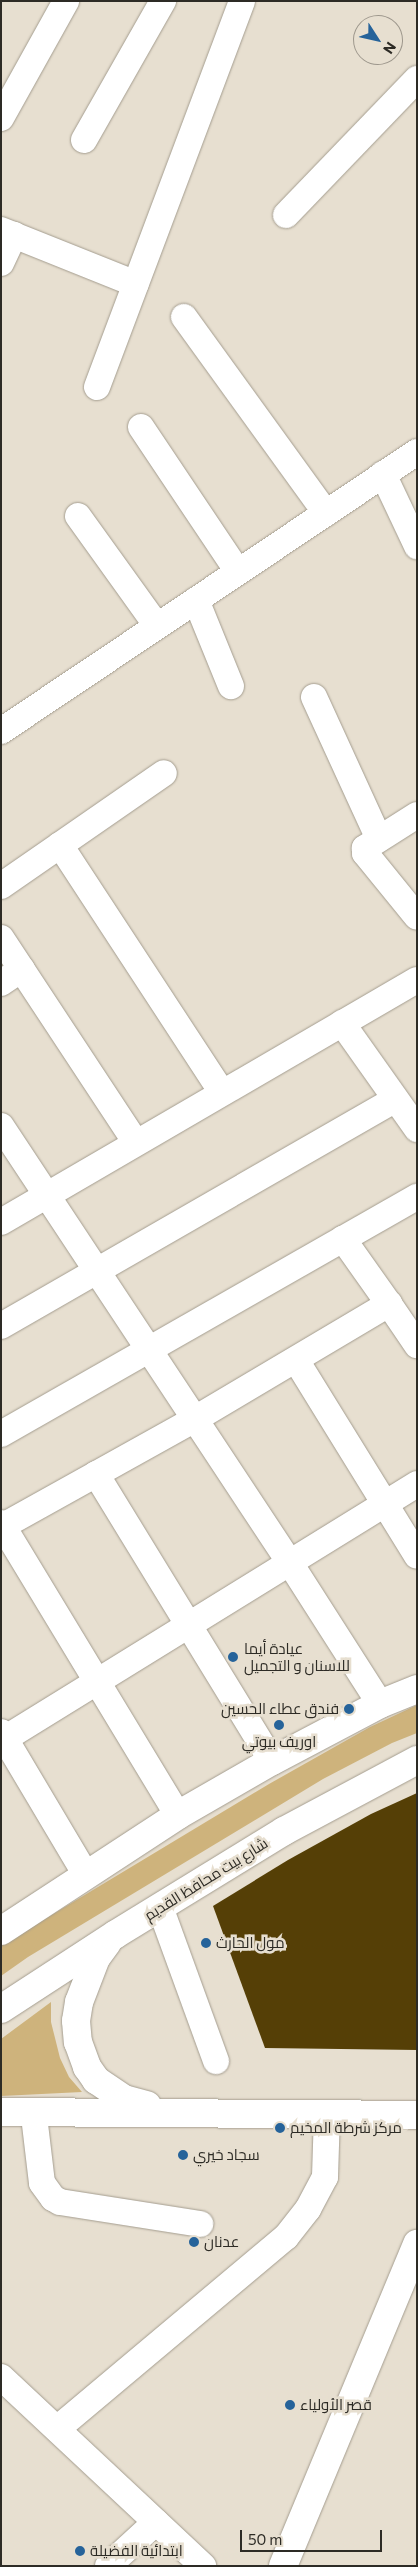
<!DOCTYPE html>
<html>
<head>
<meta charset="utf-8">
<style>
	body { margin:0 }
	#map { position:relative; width:418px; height:2567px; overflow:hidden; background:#e7dfd0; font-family:Commissioner,Cairo,sans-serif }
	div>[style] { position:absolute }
	.green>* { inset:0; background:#ceb37c }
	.building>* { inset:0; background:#553f06 }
	.roads { filter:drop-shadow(0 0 1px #a49d8f) drop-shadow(0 0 1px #a49d8f) }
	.minor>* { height:26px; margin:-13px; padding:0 13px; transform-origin:13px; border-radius:13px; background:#fff }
	.major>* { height:28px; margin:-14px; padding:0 14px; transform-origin:14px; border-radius:14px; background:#fff }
	.dots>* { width:14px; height:14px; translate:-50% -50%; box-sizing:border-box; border:2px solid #e7dfd0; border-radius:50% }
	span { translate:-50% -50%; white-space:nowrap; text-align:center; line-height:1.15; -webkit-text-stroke:5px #e7dfd0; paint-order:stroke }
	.poi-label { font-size:15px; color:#2d2b25 }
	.left { translate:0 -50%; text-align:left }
	.right { translate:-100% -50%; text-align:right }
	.street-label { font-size:15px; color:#2d2b25 }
	.frame { position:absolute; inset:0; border:2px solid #2d2b25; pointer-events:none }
	.north { position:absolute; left:353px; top:15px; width:50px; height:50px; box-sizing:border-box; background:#e7dfd0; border:1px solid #9d978c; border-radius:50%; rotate:125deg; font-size:14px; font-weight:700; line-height:20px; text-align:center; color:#2d2b25 }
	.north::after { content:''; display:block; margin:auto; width:18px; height:22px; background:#26639a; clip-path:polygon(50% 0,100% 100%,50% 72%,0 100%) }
	.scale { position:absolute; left:240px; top:2530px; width:142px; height:22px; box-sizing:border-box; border:2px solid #2d2b25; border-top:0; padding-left:6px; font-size:15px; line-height:18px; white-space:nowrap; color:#2d2b25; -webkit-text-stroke:4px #e7dfd0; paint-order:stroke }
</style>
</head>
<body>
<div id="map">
	<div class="green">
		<div style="clip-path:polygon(417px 1705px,417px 1733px,392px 1743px,323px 1779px,28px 1957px,1px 1976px,1px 1946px,15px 1937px,269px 1784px,370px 1727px)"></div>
		<div style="clip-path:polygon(51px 2002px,51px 2022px,60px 2058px,69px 2077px,82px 2092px,1px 2096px,1px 2039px)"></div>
	</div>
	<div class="building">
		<div style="clip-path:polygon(417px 1793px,417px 2050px,265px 2048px,213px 1906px,288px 1860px,371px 1814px)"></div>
	</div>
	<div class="roads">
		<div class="minor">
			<div style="left:1px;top:118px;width:134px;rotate:-60.9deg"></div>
			<div style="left:84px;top:140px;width:160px;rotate:-60.4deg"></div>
			<div style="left:286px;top:215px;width:189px;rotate:-46.1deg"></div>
			<div style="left:1px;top:230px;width:145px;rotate:21.8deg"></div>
			<div style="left:1px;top:263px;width:31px;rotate:-65deg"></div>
			<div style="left:184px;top:317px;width:242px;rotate:54.1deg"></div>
			<div style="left:97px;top:387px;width:412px;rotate:-69.4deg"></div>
			<div style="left:141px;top:427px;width:174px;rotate:56.2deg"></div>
			<div style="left:383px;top:474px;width:80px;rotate:64.7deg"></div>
			<div style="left:78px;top:516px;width:135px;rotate:54.3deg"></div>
			<div style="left:196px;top:600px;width:93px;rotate:67.9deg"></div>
			<div style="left:314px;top:697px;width:156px;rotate:65.4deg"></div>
			<div style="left:1px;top:731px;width:501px;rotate:-33.85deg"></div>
			<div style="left:417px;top:815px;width:62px;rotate:147.6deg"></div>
			<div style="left:365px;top:848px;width:5px;rotate:90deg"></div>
			<div style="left:365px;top:853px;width:82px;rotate:50.9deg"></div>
			<div style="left:60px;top:845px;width:296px;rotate:56.8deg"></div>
			<div style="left:1px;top:886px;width:198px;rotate:-34.7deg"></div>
			<div style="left:1px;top:938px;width:245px;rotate:56.6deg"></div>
			<div style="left:1px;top:983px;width:25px;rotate:-34deg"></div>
			<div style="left:342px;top:1023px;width:130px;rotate:54.7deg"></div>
			<div style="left:1px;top:1126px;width:524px;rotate:56.52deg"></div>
			<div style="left:290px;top:1563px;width:167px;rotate:57.4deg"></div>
			<div style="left:1px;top:1222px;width:481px;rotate:-30.2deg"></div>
			<div style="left:389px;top:1304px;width:50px;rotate:55.7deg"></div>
			<div style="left:1px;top:1326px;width:455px;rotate:-29.9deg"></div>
			<div style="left:296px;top:1360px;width:230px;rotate:58.3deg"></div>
			<div style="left:1px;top:1434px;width:479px;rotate:-29.7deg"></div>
			<div style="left:96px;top:1474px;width:337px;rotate:58.5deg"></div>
			<div style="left:1px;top:1523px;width:341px;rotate:58.8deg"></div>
			<div style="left:3px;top:1526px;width:220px;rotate:-29.1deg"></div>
			<div style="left:195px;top:1419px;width:226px;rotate:-30.7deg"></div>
			<div style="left:389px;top:1304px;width:80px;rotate:-125.3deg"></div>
			<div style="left:1px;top:1732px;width:166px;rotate:59.3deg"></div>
			<div style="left:1px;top:1741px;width:489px;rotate:-31.7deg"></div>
			<div style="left:160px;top:1907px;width:164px;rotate:70deg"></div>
			<div style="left:34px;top:2116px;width:67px;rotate:83.2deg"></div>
			<div style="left:42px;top:2183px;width:19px;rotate:54deg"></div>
			<div style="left:53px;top:2198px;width:8px;rotate:30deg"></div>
			<div style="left:60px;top:2202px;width:142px;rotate:8.9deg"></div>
			<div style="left:1px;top:2377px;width:277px;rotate:43.1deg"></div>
			<div style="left:57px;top:2429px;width:299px;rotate:-40deg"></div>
			<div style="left:286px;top:2237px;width:36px;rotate:-52deg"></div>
			<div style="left:308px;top:2209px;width:36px;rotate:-62deg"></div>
			<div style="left:325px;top:2177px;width:63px;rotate:-88.2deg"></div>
			<div style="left:108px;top:2566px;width:65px;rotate:-42.5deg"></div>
		</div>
		<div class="major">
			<div style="left:1px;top:1931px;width:212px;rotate:-33.2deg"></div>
			<div style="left:178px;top:1815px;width:108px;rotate:-29.9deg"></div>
			<div style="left:272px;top:1761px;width:122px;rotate:-27.8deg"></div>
			<div style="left:380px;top:1704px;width:40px;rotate:-22deg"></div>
			<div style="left:107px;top:1943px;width:19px;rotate:126deg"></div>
			<div style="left:96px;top:1958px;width:47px;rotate:111.1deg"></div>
			<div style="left:79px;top:2002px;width:19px;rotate:99deg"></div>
			<div style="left:76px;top:2021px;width:21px;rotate:85deg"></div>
			<div style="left:78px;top:2042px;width:27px;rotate:70deg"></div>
			<div style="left:87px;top:2067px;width:16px;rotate:55deg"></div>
			<div style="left:96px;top:2080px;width:34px;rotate:34deg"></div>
			<div style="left:124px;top:2099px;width:24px;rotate:15deg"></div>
			<div style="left:1px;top:2009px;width:137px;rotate:-33.1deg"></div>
			<div style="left:116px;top:1934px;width:197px;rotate:-31.5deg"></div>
			<div style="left:284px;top:1831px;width:151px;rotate:-28.1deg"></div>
			<div style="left:1px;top:2112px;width:416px;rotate:0.4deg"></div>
			<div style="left:283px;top:2566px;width:349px;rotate:-67.4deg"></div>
		</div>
	</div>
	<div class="dots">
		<div style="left:233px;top:1657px;background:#26639a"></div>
		<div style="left:349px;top:1709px;background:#26639a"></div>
		<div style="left:279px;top:1725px;background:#26639a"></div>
		<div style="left:206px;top:1943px;background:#26639a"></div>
		<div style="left:280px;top:2128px;background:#26639a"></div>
		<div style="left:183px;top:2155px;background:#26639a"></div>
		<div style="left:194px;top:2242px;background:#26639a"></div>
		<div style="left:290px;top:2405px;background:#26639a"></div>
		<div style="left:80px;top:2551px;background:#26639a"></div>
	</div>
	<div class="poi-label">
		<span class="left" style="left:244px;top:1657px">عيادة أيما<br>للاسنان و التجميل</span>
		<span class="right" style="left:339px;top:1709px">فندق عطاء الحسين</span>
		<span style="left:279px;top:1742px">اوريف بيوتي</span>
		<span class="left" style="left:216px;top:1943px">مول الحارث</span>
		<span class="left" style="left:290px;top:2128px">مركز شرطة المخيم</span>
		<span class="left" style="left:193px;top:2155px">سجاد خيري</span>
		<span class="left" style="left:204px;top:2242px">عدنان</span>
		<span class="left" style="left:300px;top:2405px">قصر الأولياء</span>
		<span class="left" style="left:90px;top:2551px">ابتدائية الفضيلة</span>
	</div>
	<div class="street-label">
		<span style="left:206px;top:1879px;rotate:-32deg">شارع بيت محافظ القديم</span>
	</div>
	<div class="frame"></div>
	<div class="north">N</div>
	<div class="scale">50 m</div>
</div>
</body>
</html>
